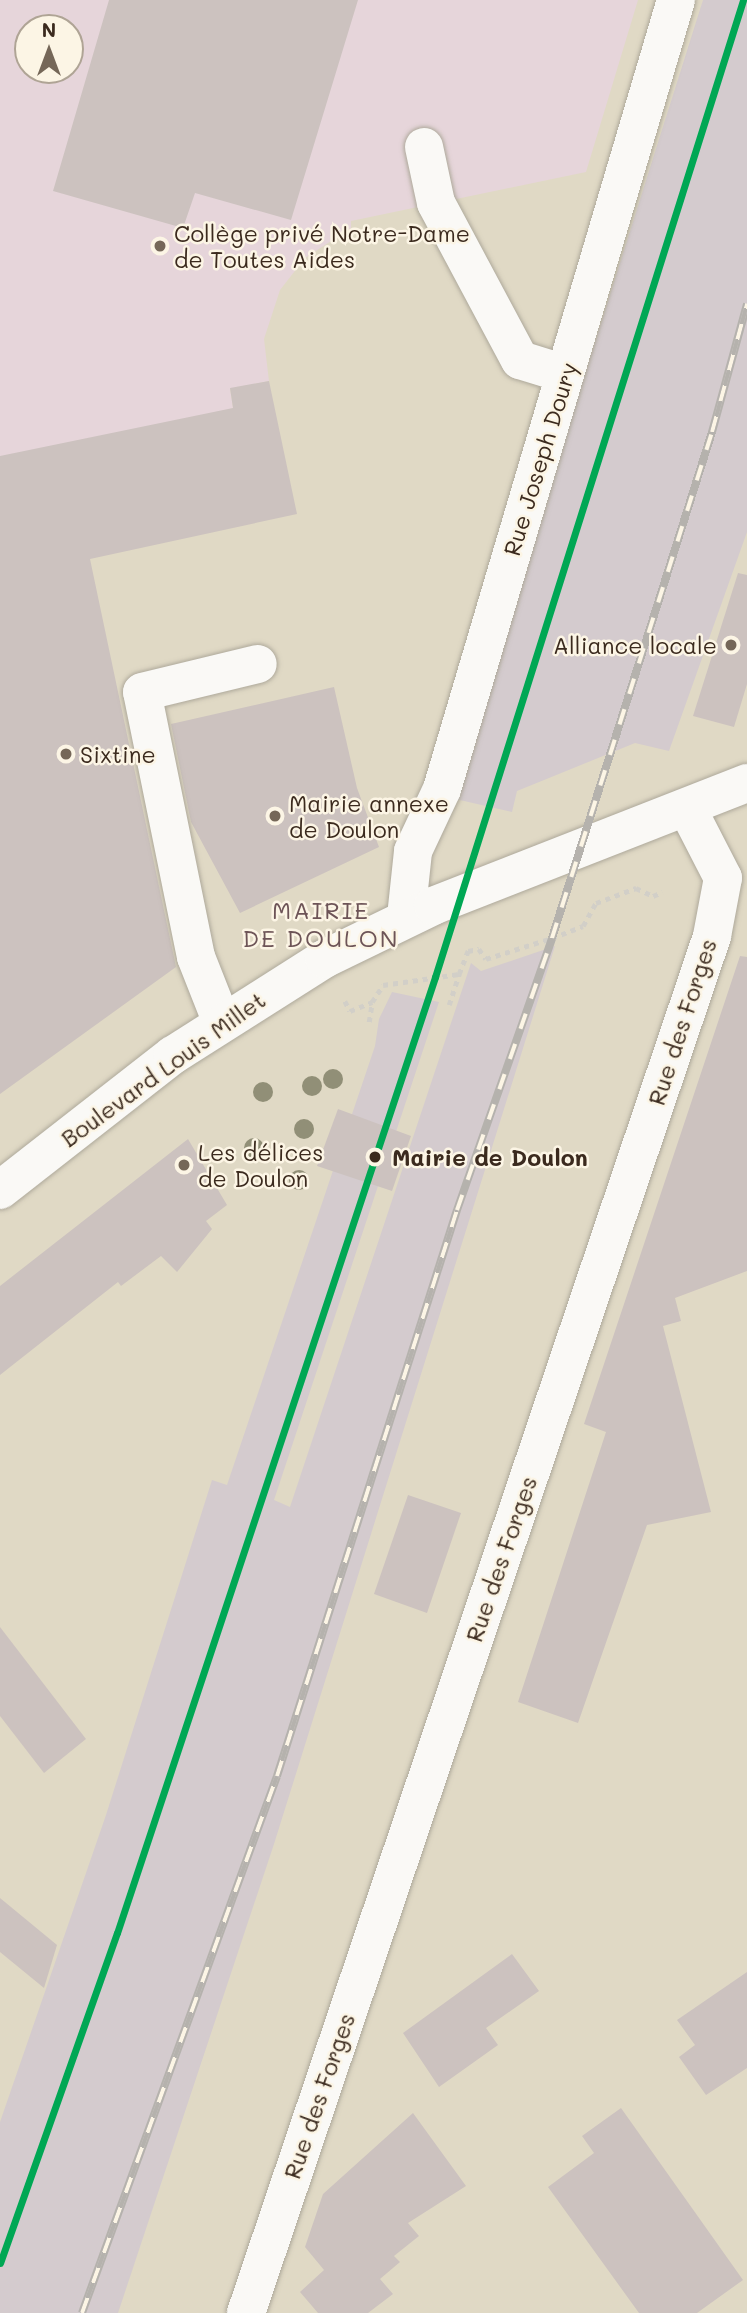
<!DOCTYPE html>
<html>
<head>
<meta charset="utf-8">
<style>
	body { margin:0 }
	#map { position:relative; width:747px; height:2313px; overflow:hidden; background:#e0d9c5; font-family:Mali,sans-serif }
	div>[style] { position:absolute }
	.built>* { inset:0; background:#e6d5da }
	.industrial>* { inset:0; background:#d4cbce }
	.building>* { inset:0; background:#ccc2bf }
	.path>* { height:4.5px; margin-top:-2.25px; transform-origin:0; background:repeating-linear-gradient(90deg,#d2cfc8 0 5px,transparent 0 10px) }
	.roads { filter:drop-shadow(0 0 2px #aea99b) drop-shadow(0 0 2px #aea99b) }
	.minor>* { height:38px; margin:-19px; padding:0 19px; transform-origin:19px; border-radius:19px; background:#faf9f6 }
	.rail>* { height:8px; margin-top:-4px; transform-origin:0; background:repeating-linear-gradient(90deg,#fcf5e5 0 16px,#b5b2ad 0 32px); box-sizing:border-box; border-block:2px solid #b5b2ad }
	.tram-1>* { height:7px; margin:-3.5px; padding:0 3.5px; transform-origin:3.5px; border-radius:3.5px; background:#00a754 }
	.trees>* { width:20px; height:20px; margin:-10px; border-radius:50%; background:#918f77 }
	.dots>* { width:19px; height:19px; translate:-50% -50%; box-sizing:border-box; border:4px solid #fcf5e5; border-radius:50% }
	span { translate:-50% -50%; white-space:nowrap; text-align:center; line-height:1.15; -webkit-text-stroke:5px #fcf5e5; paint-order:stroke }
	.poi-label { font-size:23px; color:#3b2a1e }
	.left { translate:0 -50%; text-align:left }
	.right { translate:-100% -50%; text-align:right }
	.street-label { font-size:23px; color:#3b2a1e }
	.stop-label { font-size:23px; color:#3b2a1e; font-weight:700 }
	.neighbourhood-label { font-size:24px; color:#6d5457; letter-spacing:2px }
	.north { position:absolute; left:14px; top:14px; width:70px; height:70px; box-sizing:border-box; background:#fcf5e5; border:2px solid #afa495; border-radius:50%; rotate:0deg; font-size:19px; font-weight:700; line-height:28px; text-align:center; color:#3b2a1e }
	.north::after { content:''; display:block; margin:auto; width:24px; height:32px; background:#756758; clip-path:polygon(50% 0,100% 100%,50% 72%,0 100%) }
</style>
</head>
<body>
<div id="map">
	<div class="built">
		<div style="clip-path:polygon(evenodd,0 0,638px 0,586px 172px,351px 221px,351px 228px,305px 258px,280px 290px,264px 339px,269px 381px,230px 389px,233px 408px,0 484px,0 0,28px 28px,70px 28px,70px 70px,28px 70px,28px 28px)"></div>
	</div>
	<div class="industrial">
		<div style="clip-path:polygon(703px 0,747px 0,747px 532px,669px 751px,635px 743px,517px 791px,512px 812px,451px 798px)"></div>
		<div style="clip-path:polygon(555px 946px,274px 1844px,118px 2313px,0 2313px,0 2122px,106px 1815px,212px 1480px,227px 1485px,375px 1046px,379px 1019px,392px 992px,439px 1002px,274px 1500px,290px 1507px,471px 963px,481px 971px)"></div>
	</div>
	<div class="building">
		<div style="clip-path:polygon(109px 0,358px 0,291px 220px,195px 193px,183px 228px,53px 191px)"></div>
		<div style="clip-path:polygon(269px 381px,297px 514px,90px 559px,176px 967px,0 1094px,0 456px,233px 408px,230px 388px)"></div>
		<div style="clip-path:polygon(738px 573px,747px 575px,747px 684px,734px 727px,693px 716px)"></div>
		<div style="clip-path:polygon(334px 687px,357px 788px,379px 847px,240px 913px,191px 822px,171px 724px)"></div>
		<div style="clip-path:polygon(740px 956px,747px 957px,747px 1271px,675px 1298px,681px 1321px,663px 1326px,711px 1512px,647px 1525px,578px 1723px,518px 1702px,606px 1432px,584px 1424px)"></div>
		<div style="clip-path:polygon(338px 1109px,411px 1136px,392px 1191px,317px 1166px)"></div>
		<div style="clip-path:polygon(188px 1139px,227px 1205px,206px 1221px,212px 1229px,177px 1272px,161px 1256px,121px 1286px,118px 1282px,0 1375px,0 1286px)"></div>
		<div style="clip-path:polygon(408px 1495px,461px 1513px,427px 1613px,374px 1594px)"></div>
		<div style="clip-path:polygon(0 1627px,86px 1739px,44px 1773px,0 1716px)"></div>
		<div style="clip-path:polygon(0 1898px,57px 1945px,44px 1988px,0 1952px)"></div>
		<div style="clip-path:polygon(512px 1954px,539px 1991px,486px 2028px,498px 2045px,439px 2087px,403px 2033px)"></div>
		<div style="clip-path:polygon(747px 1972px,747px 2068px,706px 2095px,679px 2057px,695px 2045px,677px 2020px)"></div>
		<div style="clip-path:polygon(621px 2108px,743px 2280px,697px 2313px,639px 2313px,548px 2187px,594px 2153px,582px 2136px)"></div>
		<div style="clip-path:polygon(413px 2113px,466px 2186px,408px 2223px,419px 2236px,394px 2256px,400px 2262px,380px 2279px,393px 2294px,368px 2313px,318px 2313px,300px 2292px,324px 2270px,305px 2247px,323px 2194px)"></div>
	</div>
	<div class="path">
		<div style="left:345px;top:1001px;width:11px;rotate:63deg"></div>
		<div style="left:350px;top:1011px;width:24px;rotate:-22deg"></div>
		<div style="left:372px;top:1002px;width:20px;rotate:-57deg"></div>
		<div style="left:383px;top:985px;width:77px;rotate:-8.2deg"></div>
		<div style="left:459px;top:974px;width:25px;rotate:-69deg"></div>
		<div style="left:468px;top:951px;width:11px;rotate:-10deg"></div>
		<div style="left:479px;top:949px;width:12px;rotate:55deg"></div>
		<div style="left:486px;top:959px;width:69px;rotate:-17.7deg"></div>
		<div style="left:552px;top:938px;width:33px;rotate:-21deg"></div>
		<div style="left:583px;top:926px;width:26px;rotate:-61deg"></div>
		<div style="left:596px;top:903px;width:43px;rotate:-20.6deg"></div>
		<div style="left:636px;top:888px;width:19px;rotate:25deg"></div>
		<div style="left:653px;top:896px;width:10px;rotate:-24deg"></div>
		<div style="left:449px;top:1005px;width:33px;rotate:-72deg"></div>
		<div style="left:369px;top:1022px;width:20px;rotate:-81deg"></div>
	</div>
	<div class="roads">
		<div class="minor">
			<div style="left:424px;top:147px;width:57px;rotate:77.9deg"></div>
			<div style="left:436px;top:203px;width:178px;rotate:61.9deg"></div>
			<div style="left:520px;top:360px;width:47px;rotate:17.3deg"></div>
			<div style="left:406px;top:917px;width:66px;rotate:-83.9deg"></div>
			<div style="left:413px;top:851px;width:68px;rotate:-64.9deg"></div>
			<div style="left:442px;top:789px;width:823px;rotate:-73.48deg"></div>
			<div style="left:222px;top:1023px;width:71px;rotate:-111.5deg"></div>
			<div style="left:196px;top:957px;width:270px;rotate:-101.5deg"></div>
			<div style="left:142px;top:692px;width:119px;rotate:-13.6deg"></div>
			<div style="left:0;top:1190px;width:219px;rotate:-38deg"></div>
			<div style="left:173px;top:1055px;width:179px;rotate:-32.4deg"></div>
			<div style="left:324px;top:959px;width:121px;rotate:-25.9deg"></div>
			<div style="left:433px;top:906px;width:337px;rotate:-21.4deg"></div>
			<div style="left:246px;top:2313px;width:1454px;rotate:-71.3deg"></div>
			<div style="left:712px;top:936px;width:59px;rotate:-79.3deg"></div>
			<div style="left:723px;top:878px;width:79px;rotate:-117.2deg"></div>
		</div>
	</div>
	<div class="rail">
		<div style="left:82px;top:2313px;width:571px;rotate:-70.04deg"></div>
		<div style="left:277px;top:1776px;width:594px;rotate:-72.36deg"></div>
		<div style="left:457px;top:1210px;width:288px;rotate:-70.7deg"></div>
		<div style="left:552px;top:938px;width:531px;rotate:-72.45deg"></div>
		<div style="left:712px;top:432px;width:133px;rotate:-74.7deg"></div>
	</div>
	<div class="tram-1">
		<div style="left:0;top:2263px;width:350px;rotate:-70.5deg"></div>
		<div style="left:117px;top:1933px;width:1008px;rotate:-71.6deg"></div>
		<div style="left:435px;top:977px;width:1024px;rotate:-72.5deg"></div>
	</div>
	<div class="trees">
		<div style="left:333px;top:1079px"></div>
		<div style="left:312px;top:1086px"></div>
		<div style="left:263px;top:1092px"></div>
		<div style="left:304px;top:1129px"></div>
		<div style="left:254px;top:1148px"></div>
		<div style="left:299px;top:1180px"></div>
	</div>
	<div class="dots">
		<div style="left:160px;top:246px;background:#756758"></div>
		<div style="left:731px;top:645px;background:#756758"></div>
		<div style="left:66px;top:754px;background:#756758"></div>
		<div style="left:275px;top:816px;background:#756758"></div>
		<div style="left:375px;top:1157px;background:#3b2a1e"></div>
		<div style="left:184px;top:1165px;background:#756758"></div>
	</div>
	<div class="poi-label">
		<span class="left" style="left:174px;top:246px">Collège privé Notre-Dame<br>de Toutes Aides</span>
		<span class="right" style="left:717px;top:645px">Alliance locale</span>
		<span class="left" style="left:80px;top:754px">Sixtine</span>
		<span class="left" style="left:289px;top:816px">Mairie annexe<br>de Doulon</span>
		<span class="left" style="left:198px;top:1165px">Les délices<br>de Doulon</span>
	</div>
	<div class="street-label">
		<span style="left:540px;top:459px;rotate:-73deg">Rue Joseph Doury</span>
		<span style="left:682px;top:1022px;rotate:-72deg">Rue des Forges</span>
		<span style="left:163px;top:1069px;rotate:-36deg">Boulevard Louis Millet</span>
		<span style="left:501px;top:1559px;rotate:-71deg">Rue des Forges</span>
		<span style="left:319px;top:2096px;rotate:-71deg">Rue des Forges</span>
	</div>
	<div class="stop-label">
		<span class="left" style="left:392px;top:1157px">Mairie de Doulon</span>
	</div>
	<div class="neighbourhood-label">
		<span style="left:321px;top:924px">MAIRIE<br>DE DOULON</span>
	</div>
	<div class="north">N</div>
</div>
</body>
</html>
